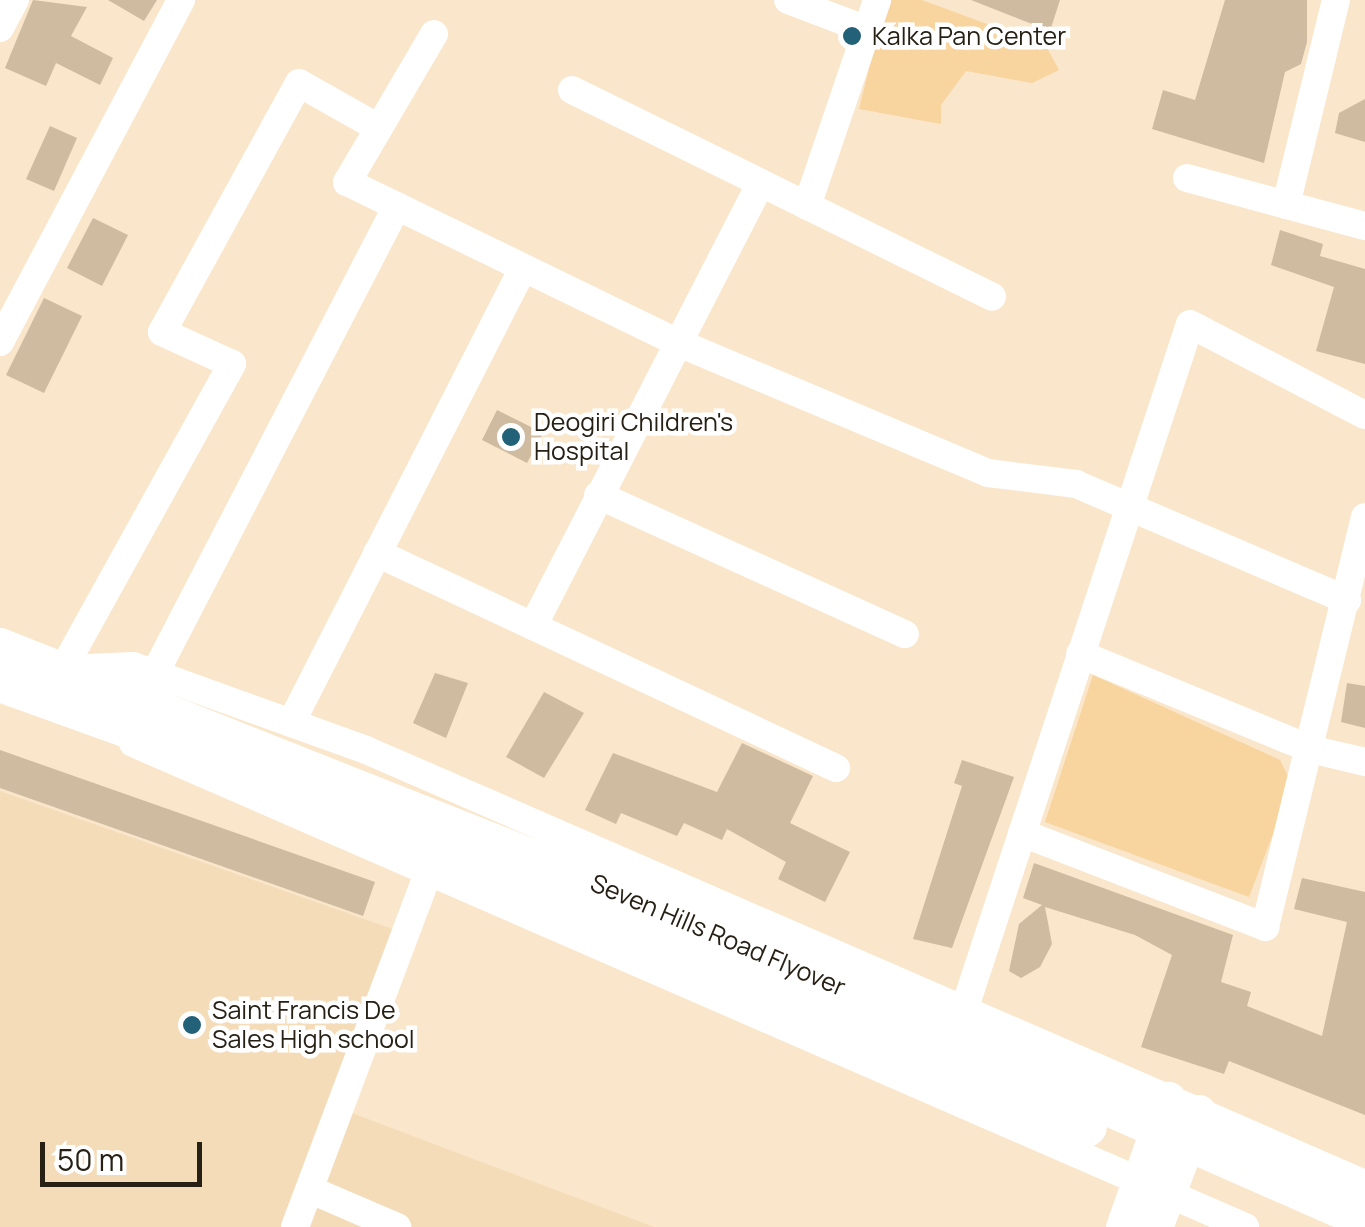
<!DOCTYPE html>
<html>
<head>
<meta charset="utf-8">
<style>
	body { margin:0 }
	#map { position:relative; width:1365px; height:1227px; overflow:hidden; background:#fae6ca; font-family:Manrope,sans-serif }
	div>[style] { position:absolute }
	.built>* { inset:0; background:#f4dcb9 }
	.green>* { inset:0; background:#f8d49f }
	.building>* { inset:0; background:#cebba0 }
	.minor>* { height:28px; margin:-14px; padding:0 14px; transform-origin:14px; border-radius:14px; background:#fff }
	.major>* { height:35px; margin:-17.5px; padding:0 17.5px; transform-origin:17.5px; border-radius:17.5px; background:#fff }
	.highway>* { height:40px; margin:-20px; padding:0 20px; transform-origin:20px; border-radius:20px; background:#fff }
	.dots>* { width:28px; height:28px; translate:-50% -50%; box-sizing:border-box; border:5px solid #fff; border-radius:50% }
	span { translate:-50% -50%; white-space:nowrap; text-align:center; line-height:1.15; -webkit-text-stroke:9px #fff; paint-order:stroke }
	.poi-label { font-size:25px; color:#272015 }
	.left { translate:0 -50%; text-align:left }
	.street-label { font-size:25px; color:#272015 }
	.scale { position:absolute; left:40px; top:1142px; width:162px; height:45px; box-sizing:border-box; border:5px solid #272015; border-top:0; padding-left:12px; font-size:30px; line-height:35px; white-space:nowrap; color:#272015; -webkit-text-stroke:8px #fff; paint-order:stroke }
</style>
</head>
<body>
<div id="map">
	<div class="built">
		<div style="clip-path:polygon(0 791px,418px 938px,352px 1113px,654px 1227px,0 1227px)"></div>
	</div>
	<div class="green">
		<div style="clip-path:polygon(886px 0,922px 0,1046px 46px,1059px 70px,1032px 83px,966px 71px,941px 105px,941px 124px,859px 109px)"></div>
		<div style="clip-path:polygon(1093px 675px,1280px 760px,1292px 784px,1249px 897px,1045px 822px)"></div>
	</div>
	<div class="building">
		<div style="clip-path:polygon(33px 0,87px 7px,71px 36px,113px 58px,100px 85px,56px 63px,46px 86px,5px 68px)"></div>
		<div style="clip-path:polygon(108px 0,157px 0,144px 21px)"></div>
		<div style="clip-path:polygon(971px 0,1060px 0,1050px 31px)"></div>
		<div style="clip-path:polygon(1225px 0,1307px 0,1307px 42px,1301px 64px,1285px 72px,1264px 163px,1152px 129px,1163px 90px,1195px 100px)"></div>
		<div style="clip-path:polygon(1365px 99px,1365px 142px,1335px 133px,1339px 113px)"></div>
		<div style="clip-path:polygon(50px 126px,77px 138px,54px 191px,26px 179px)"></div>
		<div style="clip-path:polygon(93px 218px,128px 235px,102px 286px,67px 268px)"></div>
		<div style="clip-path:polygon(1280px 230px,1323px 244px,1320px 256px,1365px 269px,1365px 364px,1316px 351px,1334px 287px,1271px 265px)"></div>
		<div style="clip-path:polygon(44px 298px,82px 316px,44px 393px,6px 375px)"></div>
		<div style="clip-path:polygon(497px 410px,543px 433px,527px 463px,482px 440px)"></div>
		<div style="clip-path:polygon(435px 673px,468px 683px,446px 738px,413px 723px)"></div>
		<div style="clip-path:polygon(1347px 683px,1365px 686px,1365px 728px,1341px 722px)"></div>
		<div style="clip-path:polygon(544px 692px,584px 713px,544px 778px,506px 757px)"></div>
		<div style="clip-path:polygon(742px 743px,813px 776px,790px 823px,850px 852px,825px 902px,778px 879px,786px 862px,727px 829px,722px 840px,684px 823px,677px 836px,621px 813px,616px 824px,585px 810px,613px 753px,717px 792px)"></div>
		<div style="clip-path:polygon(0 750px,375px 882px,363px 916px,0 788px)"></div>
		<div style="clip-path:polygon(962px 760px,1014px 777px,952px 948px,913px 939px,962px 786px,954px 783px)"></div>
		<div style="clip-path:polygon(1034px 863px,1233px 935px,1221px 982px,1251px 992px,1247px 1006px,1322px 1036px,1347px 922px,1294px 909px,1302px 878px,1365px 892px,1365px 1115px,1229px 1061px,1224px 1074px,1141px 1047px,1172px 955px,1135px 935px,1045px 907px,1052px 944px,1040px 967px,1021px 978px,1009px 971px,1019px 924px,1042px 905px,1023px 898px)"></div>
	</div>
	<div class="minor">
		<div style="left:788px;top:0;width:85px;rotate:20.8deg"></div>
		<div style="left:0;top:28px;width:32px;rotate:-62deg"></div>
		<div style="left:434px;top:34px;width:172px;rotate:120.4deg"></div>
		<div style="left:347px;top:182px;width:364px;rotate:25.9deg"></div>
		<div style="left:674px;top:341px;width:341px;rotate:22.8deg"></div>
		<div style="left:988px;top:473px;width:89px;rotate:7.1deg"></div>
		<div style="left:1076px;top:484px;width:295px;rotate:23.2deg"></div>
		<div style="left:572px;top:90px;width:468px;rotate:26.2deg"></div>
		<div style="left:1187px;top:178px;width:184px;rotate:15.1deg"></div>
		<div style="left:1286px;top:205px;width:211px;rotate:-76.3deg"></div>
		<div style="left:807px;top:206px;width:218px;rotate:-71.2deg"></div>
		<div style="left:0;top:342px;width:387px;rotate:-62.1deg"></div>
		<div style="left:598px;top:495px;width:337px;rotate:24.4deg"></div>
		<div style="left:377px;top:553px;width:507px;rotate:25.1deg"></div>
		<div style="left:533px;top:626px;width:498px;rotate:-62.8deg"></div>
		<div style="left:1080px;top:654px;width:249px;rotate:22.4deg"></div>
		<div style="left:1310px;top:749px;width:57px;rotate:13.3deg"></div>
		<div style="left:63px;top:669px;width:349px;rotate:-61deg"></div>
		<div style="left:232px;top:364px;width:77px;rotate:-155.4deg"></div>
		<div style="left:162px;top:332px;width:284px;rotate:-61.2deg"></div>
		<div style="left:299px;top:83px;width:90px;rotate:29.4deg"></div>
		<div style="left:64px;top:669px;width:69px;rotate:-2.5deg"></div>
		<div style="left:133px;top:666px;width:248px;rotate:19.8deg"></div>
		<div style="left:366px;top:750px;width:1089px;rotate:23.48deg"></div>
		<div style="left:155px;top:673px;width:526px;rotate:-62.61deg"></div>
		<div style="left:291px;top:723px;width:511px;rotate:-62.98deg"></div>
		<div style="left:133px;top:743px;width:1213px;rotate:23.52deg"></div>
		<div style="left:1022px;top:833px;width:261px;rotate:21.1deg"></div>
		<div style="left:1265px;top:927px;width:422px;rotate:-76.3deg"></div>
		<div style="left:964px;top:1010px;width:722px;rotate:-71.77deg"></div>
		<div style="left:1190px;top:324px;width:197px;rotate:27.5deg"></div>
		<div style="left:311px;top:1190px;width:94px;rotate:23.3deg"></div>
		<div style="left:295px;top:1227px;width:375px;rotate:-69.4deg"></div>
	</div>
	<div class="major">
		<div style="left:1123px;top:1227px;width:136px;rotate:-70.6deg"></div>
		<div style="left:1155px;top:1227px;width:123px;rotate:-69.1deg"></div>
	</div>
	<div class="highway">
		<div style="left:0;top:648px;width:735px;rotate:21.64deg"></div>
		<div style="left:683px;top:919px;width:745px;rotate:23.74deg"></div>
		<div style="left:0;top:682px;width:248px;rotate:19.8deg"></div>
		<div style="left:233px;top:766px;width:927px;rotate:22.91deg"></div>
	</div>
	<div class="dots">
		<div style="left:852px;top:36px;background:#236178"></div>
		<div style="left:511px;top:437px;background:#236178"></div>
		<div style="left:192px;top:1025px;background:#236178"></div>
	</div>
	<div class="poi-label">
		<span class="left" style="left:872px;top:36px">Kalka Pan Center</span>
		<span class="left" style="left:534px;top:437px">Deogiri Children's<br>Hospital</span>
		<span class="left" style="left:212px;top:1025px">Saint Francis De<br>Sales High school</span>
	</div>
	<div class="street-label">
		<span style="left:718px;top:935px;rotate:23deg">Seven Hills Road Flyover</span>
	</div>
	<div class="scale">50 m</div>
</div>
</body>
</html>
